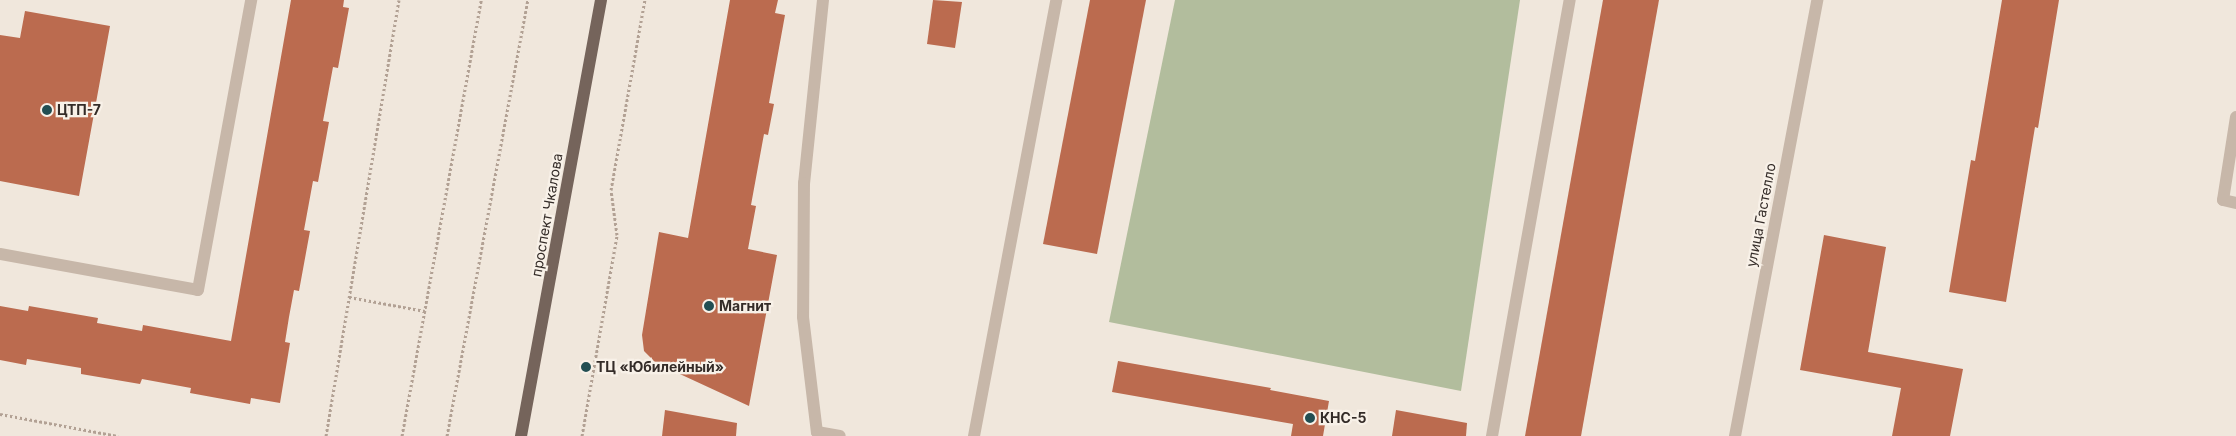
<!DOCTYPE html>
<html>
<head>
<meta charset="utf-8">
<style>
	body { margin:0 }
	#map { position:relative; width:2236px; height:436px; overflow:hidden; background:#f0e7dc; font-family:Inter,sans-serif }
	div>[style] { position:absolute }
	.green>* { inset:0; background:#b2bd9d }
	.building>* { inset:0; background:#bb6b4f }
	.path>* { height:3px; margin-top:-1.5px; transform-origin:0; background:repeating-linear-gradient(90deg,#b2a194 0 2.5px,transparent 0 5px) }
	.minor>* { height:12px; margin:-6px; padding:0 6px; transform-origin:6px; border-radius:6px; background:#c7b7a9 }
	.major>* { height:12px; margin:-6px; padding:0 6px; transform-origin:6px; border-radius:6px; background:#75645b }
	.dots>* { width:14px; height:14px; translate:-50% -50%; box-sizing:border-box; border:2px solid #f8f1e8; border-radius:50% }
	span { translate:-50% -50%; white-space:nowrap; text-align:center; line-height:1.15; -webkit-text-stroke:4.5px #f8f1e8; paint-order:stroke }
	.poi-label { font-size:14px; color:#342c28; font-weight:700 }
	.left { translate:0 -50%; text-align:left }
	.street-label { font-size:14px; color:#342c28 }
</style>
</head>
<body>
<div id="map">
	<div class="green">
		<div style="clip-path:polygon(1175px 0,1520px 0,1461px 391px,1109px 322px)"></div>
	</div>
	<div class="building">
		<div style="clip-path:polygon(291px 0,344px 0,343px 7px,349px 8px,338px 68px,333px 67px,323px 121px,329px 122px,318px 182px,313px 181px,304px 230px,310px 231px,299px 291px,294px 290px,289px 317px,285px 342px,290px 343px,280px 403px,251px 398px,250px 404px,190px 393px,191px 388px,142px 379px,140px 384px,81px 374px,81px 368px,27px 359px,26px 365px,0 360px,0 306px,28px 311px,29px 306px,98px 318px,97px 323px,142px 331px,143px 325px,231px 341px)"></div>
		<div style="clip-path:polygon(730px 0,778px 0,775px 13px,785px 15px,769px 103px,774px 104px,768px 135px,764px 134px,751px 205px,756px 206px,748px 249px,777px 255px,749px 406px,656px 363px,644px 351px,642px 335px,659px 232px,688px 238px)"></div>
		<div style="clip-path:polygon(933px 0,962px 2px,955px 48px,927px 44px)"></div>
		<div style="clip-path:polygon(1090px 0,1146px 0,1097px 254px,1043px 244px)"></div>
		<div style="clip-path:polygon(1603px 0,1659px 0,1581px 436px,1525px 436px)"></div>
		<div style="clip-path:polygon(2002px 0,2059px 0,2038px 128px,2035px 127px,2006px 302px,1949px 292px,1971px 160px,1975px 161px)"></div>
		<div style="clip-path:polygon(25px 11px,110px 26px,79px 196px,0 181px,0 35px,20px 38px)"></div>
		<div style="clip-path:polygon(1824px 235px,1886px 247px,1868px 352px,1963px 369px,1950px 436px,1892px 436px,1901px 388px,1800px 370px)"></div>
		<div style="clip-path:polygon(1118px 361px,1271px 388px,1270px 390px,1329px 401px,1323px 436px,1291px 436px,1293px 424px,1112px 392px)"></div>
		<div style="clip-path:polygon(665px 410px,737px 423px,736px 436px,662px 436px)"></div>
		<div style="clip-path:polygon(1396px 410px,1467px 423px,1466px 436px,1392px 436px)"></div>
	</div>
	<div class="path">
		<div style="left:349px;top:297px;width:77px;rotate:10.4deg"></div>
		<div style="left:0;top:414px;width:120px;rotate:10.6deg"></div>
		<div style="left:326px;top:436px;width:442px;rotate:-80.5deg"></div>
		<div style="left:402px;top:436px;width:443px;rotate:-79.7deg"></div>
		<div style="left:447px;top:436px;width:443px;rotate:-79.5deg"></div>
		<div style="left:582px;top:436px;width:204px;rotate:-80.1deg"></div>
		<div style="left:617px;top:235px;width:45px;rotate:-97.6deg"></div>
		<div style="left:611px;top:190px;width:193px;rotate:-79.9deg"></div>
	</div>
	<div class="minor">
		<div style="left:823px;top:0;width:184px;rotate:95.9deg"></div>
		<div style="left:804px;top:183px;width:134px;rotate:90.4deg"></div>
		<div style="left:803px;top:317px;width:116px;rotate:83.1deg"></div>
		<div style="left:817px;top:432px;width:23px;rotate:10deg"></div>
		<div style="left:2236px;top:117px;width:84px;rotate:98.9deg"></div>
		<div style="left:2223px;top:200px;width:13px;rotate:13deg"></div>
		<div style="left:0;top:254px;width:201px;rotate:10.3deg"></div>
		<div style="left:198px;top:290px;width:295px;rotate:-79.6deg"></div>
		<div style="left:974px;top:436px;width:444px;rotate:-79.3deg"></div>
		<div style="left:1492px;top:436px;width:443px;rotate:-79.9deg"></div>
		<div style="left:1735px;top:436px;width:444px;rotate:-79.3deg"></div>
	</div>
	<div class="major">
		<div style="left:521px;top:436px;width:443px;rotate:-79.6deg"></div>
	</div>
	<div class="dots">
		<div style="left:47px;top:110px;background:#224e52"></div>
		<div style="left:709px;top:306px;background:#224e52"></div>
		<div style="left:586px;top:367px;background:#224e52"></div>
		<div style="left:1310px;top:418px;background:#224e52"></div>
	</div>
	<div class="poi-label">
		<span class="left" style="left:57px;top:110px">ЦТП-7</span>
		<span class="left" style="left:719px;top:306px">Магнит</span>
		<span class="left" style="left:596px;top:367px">ТЦ «Юбилейный»</span>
		<span class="left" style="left:1320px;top:418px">КНС-5</span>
	</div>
	<div class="street-label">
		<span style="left:547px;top:215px;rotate:-80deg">проспект Чкалова</span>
		<span style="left:1761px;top:215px;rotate:-79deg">улица Гастелло</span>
	</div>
</div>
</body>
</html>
